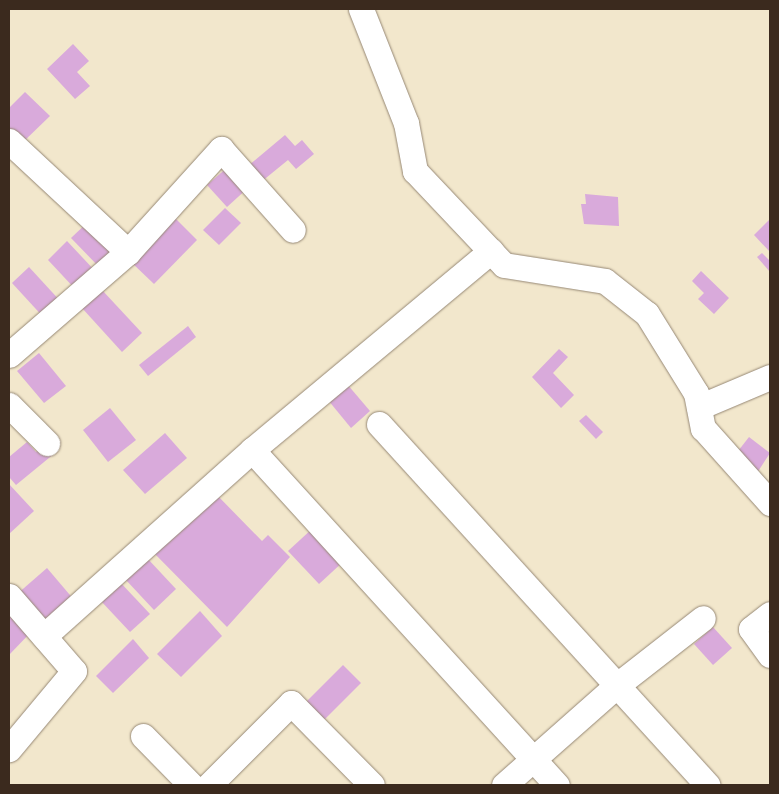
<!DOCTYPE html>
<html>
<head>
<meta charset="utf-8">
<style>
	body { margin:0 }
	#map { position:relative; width:779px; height:794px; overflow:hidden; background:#f2e7cc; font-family:Caveat,sans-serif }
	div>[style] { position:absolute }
	.building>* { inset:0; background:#d9aadb }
	.roads { filter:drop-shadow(0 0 1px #968875) drop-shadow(0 0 1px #968875) }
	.minor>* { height:25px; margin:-12.5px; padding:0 12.5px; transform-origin:12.5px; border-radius:12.5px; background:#fff }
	span { translate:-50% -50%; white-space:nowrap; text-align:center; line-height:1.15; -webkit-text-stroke:5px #fcf5e5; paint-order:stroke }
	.frame { position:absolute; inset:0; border:10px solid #3b2a1e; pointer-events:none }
</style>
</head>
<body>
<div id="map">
	<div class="building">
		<div style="clip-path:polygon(73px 44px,89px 61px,77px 72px,90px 86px,75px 99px,47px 69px)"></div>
		<div style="clip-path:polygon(25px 92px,50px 116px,20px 145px,9px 134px,9px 108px)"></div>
		<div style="clip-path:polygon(285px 135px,295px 146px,302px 140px,314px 154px,296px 169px,288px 160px,261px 182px,248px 166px)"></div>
		<div style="clip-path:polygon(229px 166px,249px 187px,227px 207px,207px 185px)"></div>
		<div style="clip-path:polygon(585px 194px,618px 197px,619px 226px,584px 224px,581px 204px,586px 204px)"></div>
		<div style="clip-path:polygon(225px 208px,241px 223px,219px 245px,203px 230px)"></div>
		<div style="clip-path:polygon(174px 217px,197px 240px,154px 284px,131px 262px)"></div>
		<div style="clip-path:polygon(91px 219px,121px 250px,101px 269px,71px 238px)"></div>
		<div style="clip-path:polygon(770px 219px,770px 252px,754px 235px)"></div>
		<div style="clip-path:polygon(67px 241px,97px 273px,77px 291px,48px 260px)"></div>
		<div style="clip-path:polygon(762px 253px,770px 261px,770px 272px,757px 257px)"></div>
		<div style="clip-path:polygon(29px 267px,63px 304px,46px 320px,12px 283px)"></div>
		<div style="clip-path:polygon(701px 271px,729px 298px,714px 314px,698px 299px,704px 293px,692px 281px)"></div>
		<div style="clip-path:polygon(102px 290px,142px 333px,122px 352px,82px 308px)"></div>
		<div style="clip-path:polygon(188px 326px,196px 337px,148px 376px,139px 365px)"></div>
		<div style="clip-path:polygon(559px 349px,568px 357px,553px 373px,574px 395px,561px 408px,532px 377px)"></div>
		<div style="clip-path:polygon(39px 353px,66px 386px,44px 403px,17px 371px)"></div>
		<div style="clip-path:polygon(347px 384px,370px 411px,351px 428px,328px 400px)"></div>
		<div style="clip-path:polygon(110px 408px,136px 440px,108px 462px,83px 430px)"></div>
		<div style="clip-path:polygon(586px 415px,603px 432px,596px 439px,579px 421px)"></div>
		<div style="clip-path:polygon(165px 433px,187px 458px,145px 494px,123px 470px)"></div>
		<div style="clip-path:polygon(749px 437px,770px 453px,757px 473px,735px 455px)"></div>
		<div style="clip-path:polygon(27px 442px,36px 452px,41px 447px,55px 453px,16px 485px,9px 477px,9px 457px)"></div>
		<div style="clip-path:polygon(9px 484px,34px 511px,9px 534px)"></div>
		<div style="clip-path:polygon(213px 491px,262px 541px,268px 535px,290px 557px,227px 627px,152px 551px)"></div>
		<div style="clip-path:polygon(313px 528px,344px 561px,319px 584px,288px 551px)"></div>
		<div style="clip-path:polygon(147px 558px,176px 589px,154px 610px,125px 579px)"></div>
		<div style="clip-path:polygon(47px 568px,75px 601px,47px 628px,16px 595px)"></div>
		<div style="clip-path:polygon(119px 581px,150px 614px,130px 632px,100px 600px)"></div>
		<div style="clip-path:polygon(9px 606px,33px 630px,9px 655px)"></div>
		<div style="clip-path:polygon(200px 611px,222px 636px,181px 677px,157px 654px)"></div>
		<div style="clip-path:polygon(713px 627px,732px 648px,713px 665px,694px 644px)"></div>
		<div style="clip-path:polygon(133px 639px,149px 658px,113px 693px,96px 676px)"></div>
		<div style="clip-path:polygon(343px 665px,361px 683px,322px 722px,304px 704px)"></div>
	</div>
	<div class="roads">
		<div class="minor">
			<div style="left:361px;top:9px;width:123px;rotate:68.5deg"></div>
			<div style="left:406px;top:123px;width:49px;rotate:79.4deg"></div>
			<div style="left:415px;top:171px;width:129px;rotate:46.6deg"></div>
			<div style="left:504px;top:265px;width:102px;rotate:9deg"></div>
			<div style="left:605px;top:281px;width:53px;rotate:38.2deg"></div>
			<div style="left:647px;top:314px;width:93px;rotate:58.2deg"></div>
			<div style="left:696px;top:393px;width:36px;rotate:79deg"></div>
			<div style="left:703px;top:428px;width:101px;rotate:48.2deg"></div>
			<div style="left:9px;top:141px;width:163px;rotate:43deg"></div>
			<div style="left:9px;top:355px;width:157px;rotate:-40.9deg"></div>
			<div style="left:128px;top:252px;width:139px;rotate:-47.9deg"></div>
			<div style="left:221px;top:149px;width:108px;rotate:48.4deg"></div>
			<div style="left:9px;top:405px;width:54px;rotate:45deg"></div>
			<div style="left:699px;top:407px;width:77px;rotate:-22.9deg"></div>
			<div style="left:379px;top:424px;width:488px;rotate:47.7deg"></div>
			<div style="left:252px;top:450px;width:453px;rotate:47.7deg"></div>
			<div style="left:9px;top:596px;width:99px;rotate:49.1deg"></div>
			<div style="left:74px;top:671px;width:102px;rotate:129.8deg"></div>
			<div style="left:770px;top:614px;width:24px;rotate:142deg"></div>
			<div style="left:751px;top:629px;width:32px;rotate:54deg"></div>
			<div style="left:44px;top:636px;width:279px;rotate:-41.8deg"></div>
			<div style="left:252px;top:450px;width:311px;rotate:-39.8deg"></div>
			<div style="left:143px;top:736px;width:69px;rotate:45.6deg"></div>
			<div style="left:209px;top:785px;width:116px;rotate:-45deg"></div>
			<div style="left:291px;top:703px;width:115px;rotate:45.4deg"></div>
			<div style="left:504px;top:785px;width:149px;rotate:-41.5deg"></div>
			<div style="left:616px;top:686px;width:110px;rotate:-38deg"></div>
		</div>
	</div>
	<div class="frame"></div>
</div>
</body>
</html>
